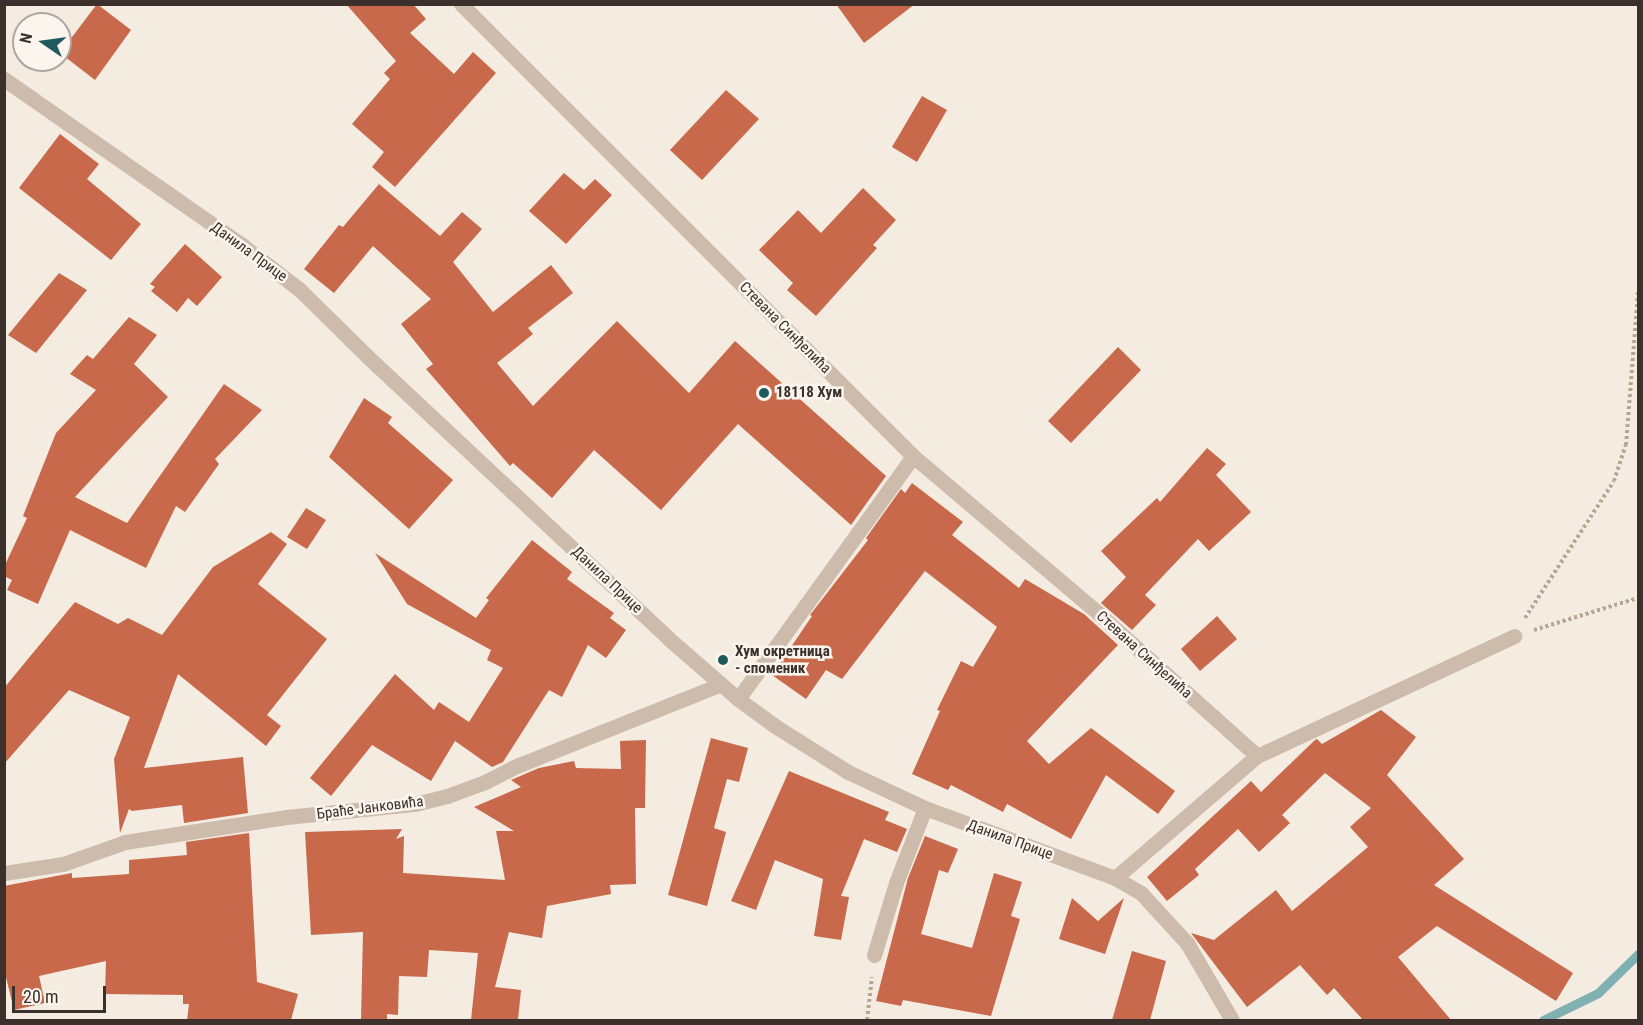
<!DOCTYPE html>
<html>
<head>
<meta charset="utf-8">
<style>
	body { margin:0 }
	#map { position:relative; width:1643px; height:1025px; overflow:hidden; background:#f4ebe1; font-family:"Roboto Condensed",sans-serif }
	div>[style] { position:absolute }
	.stream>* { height:9px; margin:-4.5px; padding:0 4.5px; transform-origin:4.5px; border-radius:4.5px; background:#7fb0b2 }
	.building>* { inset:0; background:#c8694b }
	.path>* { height:4px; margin-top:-2px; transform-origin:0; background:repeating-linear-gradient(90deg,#b9a596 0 3px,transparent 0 6px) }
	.minor>* { height:15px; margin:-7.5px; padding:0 7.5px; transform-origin:7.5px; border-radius:7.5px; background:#cdbbac }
	.dots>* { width:16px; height:16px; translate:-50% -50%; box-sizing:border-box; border:3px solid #fbf5ee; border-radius:50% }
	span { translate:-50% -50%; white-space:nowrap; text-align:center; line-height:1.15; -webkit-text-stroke:5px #fbf5ee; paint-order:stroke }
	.street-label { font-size:15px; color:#3b302b }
	.poi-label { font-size:15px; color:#3b302b; font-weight:700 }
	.left { translate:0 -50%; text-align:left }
	.frame { position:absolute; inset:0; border:6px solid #3b302b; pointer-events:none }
	.north { position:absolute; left:12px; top:12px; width:60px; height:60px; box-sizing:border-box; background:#fbf5ee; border:2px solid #aea6a0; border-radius:50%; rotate:283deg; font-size:16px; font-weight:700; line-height:24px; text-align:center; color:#3b302b }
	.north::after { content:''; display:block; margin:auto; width:21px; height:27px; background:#1f5a5e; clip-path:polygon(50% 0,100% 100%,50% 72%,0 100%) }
	.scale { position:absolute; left:12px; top:986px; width:94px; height:27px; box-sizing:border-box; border:3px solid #3b302b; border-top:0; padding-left:8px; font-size:18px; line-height:21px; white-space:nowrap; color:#3b302b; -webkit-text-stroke:4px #fbf5ee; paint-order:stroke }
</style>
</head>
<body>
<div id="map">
	<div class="stream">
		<div style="left:1543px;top:1020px;width:61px;rotate:-26.1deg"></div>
		<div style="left:1598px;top:993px;width:56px;rotate:-44.3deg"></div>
	</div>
	<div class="building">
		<div style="clip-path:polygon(97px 4px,131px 30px,95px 80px,60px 53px)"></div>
		<div style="clip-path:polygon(346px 4px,413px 4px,426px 19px,410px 33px,454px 74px,473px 52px,496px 73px,395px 187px,372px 167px,384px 152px,352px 124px,390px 79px,384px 73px,396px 61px)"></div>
		<div style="clip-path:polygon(836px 4px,915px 4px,864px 43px)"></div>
		<div style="clip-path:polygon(726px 90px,759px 119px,702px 180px,670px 150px)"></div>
		<div style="clip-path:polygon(922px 96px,947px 110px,917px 162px,892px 147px)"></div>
		<div style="clip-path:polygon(60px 134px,99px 164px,87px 179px,141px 224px,111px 260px,19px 188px)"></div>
		<div style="clip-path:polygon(564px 173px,584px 190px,595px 179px,612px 195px,566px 244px,529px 211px)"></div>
		<div style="clip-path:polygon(379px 184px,440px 236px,462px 212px,482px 229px,453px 262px,493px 312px,551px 265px,573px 293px,528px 328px,533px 334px,497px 363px,533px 406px,617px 321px,689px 393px,735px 341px,886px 476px,851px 525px,738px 424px,661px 510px,594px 450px,552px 498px,513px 463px,510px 466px,426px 369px,433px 364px,401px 324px,431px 299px,373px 246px,334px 293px,304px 269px,339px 225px,343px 227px)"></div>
		<div style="clip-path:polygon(863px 188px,896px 220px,873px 245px,877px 248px,816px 316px,787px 290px,793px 283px,759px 250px,798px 210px,821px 233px)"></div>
		<div style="clip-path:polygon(185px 244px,222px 277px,197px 306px,188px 298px,177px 312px,151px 291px,155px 287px,150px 284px)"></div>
		<div style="clip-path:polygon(59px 273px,87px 290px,36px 353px,8px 335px)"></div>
		<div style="clip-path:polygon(129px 317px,157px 335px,134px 364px,168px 397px,75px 497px,127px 523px,224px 384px,262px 410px,215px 459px,219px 464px,185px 512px,176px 506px,146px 568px,70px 530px,38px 604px,7px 590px,12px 580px,4px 576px,4px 567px,27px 518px,23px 516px,56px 433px,96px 390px,70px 374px,87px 355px,93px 359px)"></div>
		<div style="clip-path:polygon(1118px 347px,1141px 370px,1071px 443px,1048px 421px)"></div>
		<div style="clip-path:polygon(364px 398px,392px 417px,388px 423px,453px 480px,409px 529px,329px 457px)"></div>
		<div style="clip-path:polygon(1207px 448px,1226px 464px,1216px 475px,1251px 512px,1209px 551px,1198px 539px,1145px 595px,1156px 605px,1132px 630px,1101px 603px,1126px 577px,1101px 551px,1157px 498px,1160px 502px)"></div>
		<div style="clip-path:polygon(912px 483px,963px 522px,952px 535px,1019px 588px,1025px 579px,1084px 614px,1118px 645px,1027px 741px,1049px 764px,1091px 728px,1175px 791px,1158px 814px,1106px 775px,1071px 839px,1007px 804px,1003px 812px,951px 785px,948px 790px,912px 774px,940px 711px,937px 710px,961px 661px,973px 667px,997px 627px,925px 571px,842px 679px,826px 670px,806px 699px,772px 675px,812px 616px,810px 615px,868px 540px,866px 538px,901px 489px,905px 493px)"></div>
		<div style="clip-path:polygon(306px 508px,326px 520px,307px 549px,287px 537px)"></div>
		<div style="clip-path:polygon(271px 532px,287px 544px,258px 584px,327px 639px,267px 715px,281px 726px,266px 746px,178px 674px,144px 768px,243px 757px,248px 813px,184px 823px,182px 805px,132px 811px,129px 809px,120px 833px,114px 759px,130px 717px,69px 690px,4px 764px,4px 688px,75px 602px,118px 624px,128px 618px,162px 635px,213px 567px)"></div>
		<div style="clip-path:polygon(532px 540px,572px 572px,567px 579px,614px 613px,610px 618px,626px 630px,606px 658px,588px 645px,562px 697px,549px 690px,503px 762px,492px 767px,455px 741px,431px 781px,372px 745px,331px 796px,310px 778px,395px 674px,434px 710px,439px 702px,469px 722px,503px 668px,487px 660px,491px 650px,407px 604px,375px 553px,476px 618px,489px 600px,486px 598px)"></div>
		<div style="clip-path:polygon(1217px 616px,1237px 639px,1200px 671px,1181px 649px)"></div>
		<div style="clip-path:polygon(1381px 710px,1416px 737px,1387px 775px,1464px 859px,1434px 885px,1573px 973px,1556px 1001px,1437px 926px,1398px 957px,1451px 1020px,1363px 1020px,1334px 988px,1327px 995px,1300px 965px,1247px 1007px,1191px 933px,1214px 940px,1276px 890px,1292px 911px,1368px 847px,1350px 827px,1371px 808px,1325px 773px,1282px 815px,1290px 823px,1259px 852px,1238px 829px,1195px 869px,1199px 875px,1167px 901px,1147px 877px,1251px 781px,1261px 792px,1315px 740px,1317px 739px,1322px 744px)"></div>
		<div style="clip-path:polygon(711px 738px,748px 748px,739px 782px,727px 779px,714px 828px,726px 832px,707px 906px,668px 895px)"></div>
		<div style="clip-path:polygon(646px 740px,645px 808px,635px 808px,636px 884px,610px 885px,611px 894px,547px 906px,542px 938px,509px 932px,495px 987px,521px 990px,518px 1020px,471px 1020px,478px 953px,429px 950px,427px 977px,399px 976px,398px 1015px,387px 1014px,387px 1020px,361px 1020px,363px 932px,311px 935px,305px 832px,402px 829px,396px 839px,404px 836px,403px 873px,505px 880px,496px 831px,514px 831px,474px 807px,521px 787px,511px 780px,539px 768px,574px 761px,576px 768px,621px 769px,620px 741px)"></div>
		<div style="clip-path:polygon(789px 771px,889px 812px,885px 820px,907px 829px,897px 852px,864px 839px,841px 896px,849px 897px,841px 940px,814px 936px,823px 879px,775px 860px,756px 910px,731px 901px)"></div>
		<div style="clip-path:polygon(249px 833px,257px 982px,298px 994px,291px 1020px,187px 1020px,189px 1004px,183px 1004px,183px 995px,105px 994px,106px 961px,39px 976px,45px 1003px,14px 1010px,4px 969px,4px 886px,72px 873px,72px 878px,129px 874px,129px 860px,187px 855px,186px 842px)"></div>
		<div style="clip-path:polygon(925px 836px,958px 849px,948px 873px,939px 870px,921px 934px,972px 948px,994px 873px,1022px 882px,1011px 916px,1020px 919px,991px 1016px,903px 1000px,901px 1006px,876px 1001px,908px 878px)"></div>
		<div style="clip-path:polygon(1072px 898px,1098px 921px,1124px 898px,1105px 954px,1059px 939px)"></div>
		<div style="clip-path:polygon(1132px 951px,1166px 961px,1150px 1020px,1112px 1020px)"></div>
	</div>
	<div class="path">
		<div style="left:1525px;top:618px;width:163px;rotate:-57deg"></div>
		<div style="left:1614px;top:481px;width:38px;rotate:-72deg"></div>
		<div style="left:1626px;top:445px;width:154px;rotate:-85.5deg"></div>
		<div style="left:1534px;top:630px;width:109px;rotate:-17.1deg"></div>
		<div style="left:867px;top:1020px;width:43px;rotate:-83.4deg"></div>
	</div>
	<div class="minor">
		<div style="left:461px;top:4px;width:639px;rotate:45deg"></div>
		<div style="left:913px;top:456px;width:244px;rotate:40.3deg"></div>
		<div style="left:1099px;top:614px;width:212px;rotate:41.9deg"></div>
		<div style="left:4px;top:79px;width:290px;rotate:34.9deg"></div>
		<div style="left:242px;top:245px;width:73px;rotate:37.8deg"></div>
		<div style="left:300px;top:290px;width:95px;rotate:44.6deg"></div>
		<div style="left:368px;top:357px;width:412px;rotate:43.1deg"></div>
		<div style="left:669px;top:639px;width:91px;rotate:41deg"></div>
		<div style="left:738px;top:699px;width:46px;rotate:36.1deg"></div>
		<div style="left:775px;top:726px;width:86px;rotate:32.2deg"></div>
		<div style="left:848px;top:772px;width:85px;rotate:25.1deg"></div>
		<div style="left:925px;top:808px;width:202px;rotate:20.2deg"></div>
		<div style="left:1115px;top:878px;width:30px;rotate:30deg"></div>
		<div style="left:1141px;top:893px;width:68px;rotate:47.4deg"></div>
		<div style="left:1187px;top:943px;width:89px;rotate:59.7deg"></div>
		<div style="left:738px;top:699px;width:299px;rotate:-54.2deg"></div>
		<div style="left:4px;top:873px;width:60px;rotate:-8.7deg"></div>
		<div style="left:63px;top:864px;width:66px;rotate:-19.5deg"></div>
		<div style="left:125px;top:842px;width:163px;rotate:-8.8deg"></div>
		<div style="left:286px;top:817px;width:130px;rotate:-5.8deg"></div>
		<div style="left:415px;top:804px;width:33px;rotate:-14deg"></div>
		<div style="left:447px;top:796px;width:40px;rotate:-20.2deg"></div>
		<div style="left:485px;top:782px;width:38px;rotate:-27deg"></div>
		<div style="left:519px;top:765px;width:215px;rotate:-21.8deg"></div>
		<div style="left:1115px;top:878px;width:187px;rotate:-40.7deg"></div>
		<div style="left:1257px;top:756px;width:284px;rotate:-25deg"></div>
		<div style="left:874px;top:955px;width:75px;rotate:-73deg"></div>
		<div style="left:896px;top:883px;width:80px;rotate:-68.9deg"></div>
	</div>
	<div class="dots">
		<div style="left:764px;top:393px;background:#1f5a5e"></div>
		<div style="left:723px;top:660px;background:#1f5a5e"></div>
	</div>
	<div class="street-label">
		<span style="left:249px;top:252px;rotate:36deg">Данила Прице</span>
		<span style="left:785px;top:328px;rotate:45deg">Стевана Синђелића</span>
		<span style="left:607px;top:580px;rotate:43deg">Данила Прице</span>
		<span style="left:1144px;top:655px;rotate:42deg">Стевана Синђелића</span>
		<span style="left:370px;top:808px;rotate:-7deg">Браће Јанковића</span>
		<span style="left:1010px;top:840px;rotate:20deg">Данила Прице</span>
	</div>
	<div class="poi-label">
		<span class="left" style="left:776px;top:393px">18118 Хум</span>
		<span class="left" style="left:735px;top:660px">Хум окретница<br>- споменик</span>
	</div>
	<div class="frame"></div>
	<div class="north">N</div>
	<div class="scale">20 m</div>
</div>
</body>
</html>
